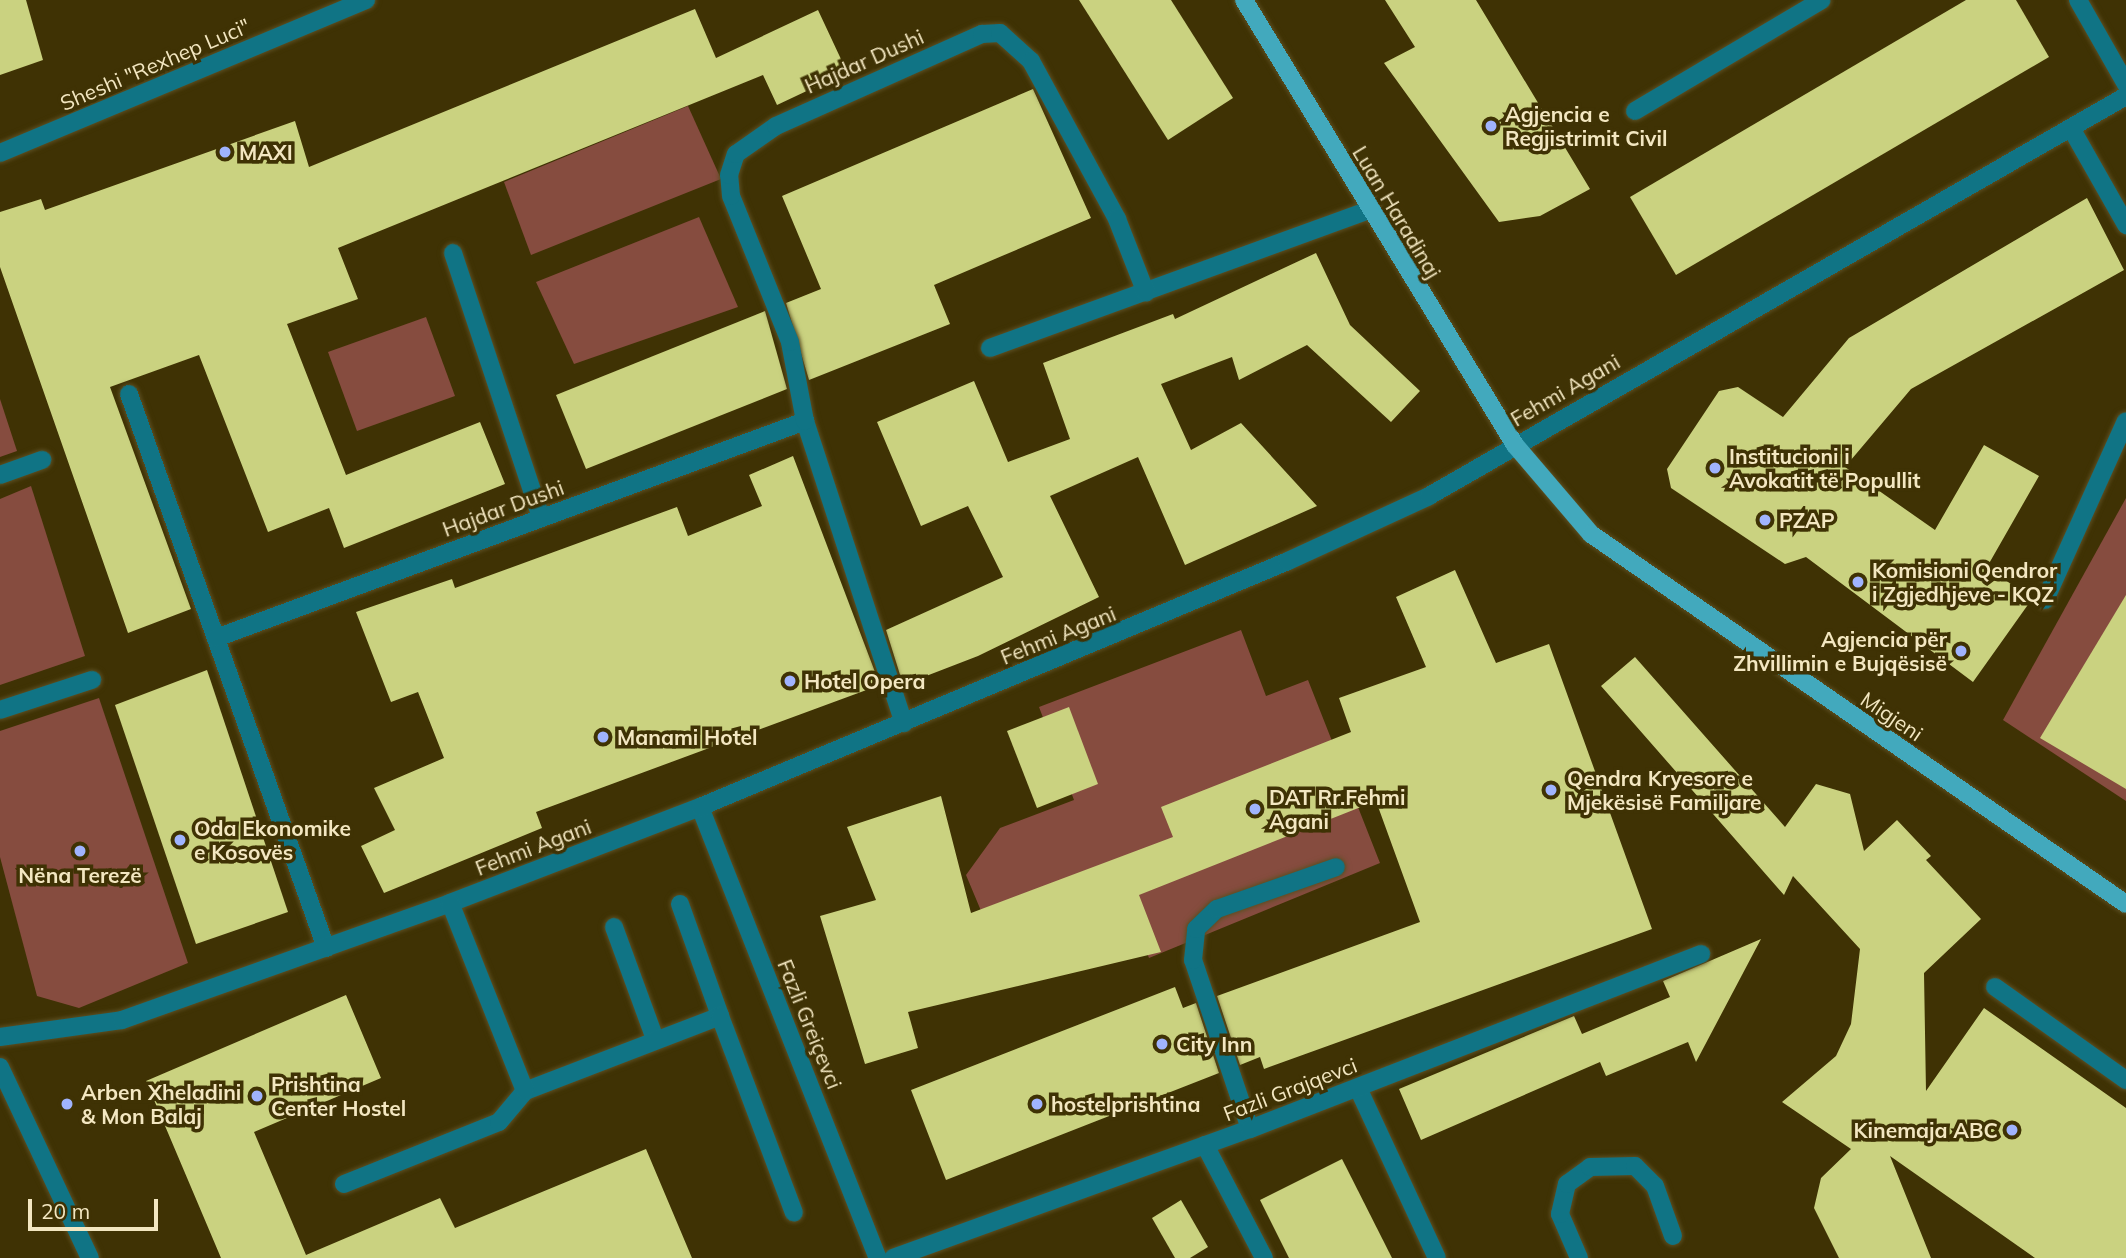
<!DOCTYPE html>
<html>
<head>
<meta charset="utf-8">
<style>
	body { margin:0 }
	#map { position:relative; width:2126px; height:1258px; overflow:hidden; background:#3f3204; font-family:Mulish,sans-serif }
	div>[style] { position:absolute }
	.green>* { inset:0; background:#864c3f }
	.building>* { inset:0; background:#cad280 }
	.roads { filter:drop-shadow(0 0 2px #5c4f22) drop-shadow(0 0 2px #5c4f22) }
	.minor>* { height:18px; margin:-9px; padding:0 9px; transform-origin:9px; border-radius:9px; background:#107485 }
	.major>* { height:18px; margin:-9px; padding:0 9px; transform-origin:9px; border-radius:9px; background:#42a9bd }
	.dots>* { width:19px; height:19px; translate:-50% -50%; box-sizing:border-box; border:4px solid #3f3204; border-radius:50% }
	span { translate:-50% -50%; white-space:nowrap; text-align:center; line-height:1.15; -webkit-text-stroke:7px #3f3204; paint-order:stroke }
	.street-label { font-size:21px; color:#f3e7c1 }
	.poi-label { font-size:21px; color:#f3e7c1; font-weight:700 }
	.left { translate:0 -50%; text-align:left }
	.right { translate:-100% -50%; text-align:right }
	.scale { position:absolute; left:28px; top:1199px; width:130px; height:32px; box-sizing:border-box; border:4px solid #f3e7c1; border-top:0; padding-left:9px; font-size:21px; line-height:24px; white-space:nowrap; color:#f3e7c1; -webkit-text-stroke:5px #3f3204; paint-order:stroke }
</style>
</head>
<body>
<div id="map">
	<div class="green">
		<div style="clip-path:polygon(688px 106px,721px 179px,531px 255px,504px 182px)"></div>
		<div style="clip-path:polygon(699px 217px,738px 307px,574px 364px,536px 282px)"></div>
		<div style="clip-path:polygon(426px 317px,455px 396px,357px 431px,328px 352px)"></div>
		<div style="clip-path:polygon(0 399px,17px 451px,0 457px)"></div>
		<div style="clip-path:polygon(31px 486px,85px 656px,0 685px,0 499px)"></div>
		<div style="clip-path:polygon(2126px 498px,2126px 801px,2003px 720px)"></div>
		<div style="clip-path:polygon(1241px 630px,1266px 696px,1308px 680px,1380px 863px,1149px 958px,1112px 867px,984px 918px,966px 875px,1000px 828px,1074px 800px,1039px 707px)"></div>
		<div style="clip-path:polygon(99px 698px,188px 963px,79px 1008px,37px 996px,0 857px,0 731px)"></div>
	</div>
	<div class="building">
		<div style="clip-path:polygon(0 0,26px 0,43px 60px,0 75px)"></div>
		<div style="clip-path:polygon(1079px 0,1171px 0,1233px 98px,1168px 140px)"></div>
		<div style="clip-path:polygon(1385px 0,1476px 0,1590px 189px,1540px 216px,1499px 222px,1384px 63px,1415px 47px)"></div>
		<div style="clip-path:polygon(1966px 0,2016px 0,2049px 57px,1676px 275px,1630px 197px)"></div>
		<div style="clip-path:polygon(695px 9px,716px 58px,818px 10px,847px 72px,777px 105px,763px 75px,338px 248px,358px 299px,287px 324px,346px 475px,480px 422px,505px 484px,344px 548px,329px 508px,268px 532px,199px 355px,110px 387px,191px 609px,128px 633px,0 267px,0 212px,41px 199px,45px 210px,295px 121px,309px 167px)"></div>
		<div style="clip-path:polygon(1033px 89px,1091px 218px,934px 285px,950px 324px,809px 380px,786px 303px,821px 289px,782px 196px)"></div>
		<div style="clip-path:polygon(2087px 198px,2124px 270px,1911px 389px,1845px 467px,1935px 530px,1984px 445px,2039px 476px,1987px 567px,2032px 599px,1973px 682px,1806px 557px,1785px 564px,1671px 488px,1667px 469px,1719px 391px,1738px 387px,1783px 417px,1849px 338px)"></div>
		<div style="clip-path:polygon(1316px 253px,1350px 325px,1420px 391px,1391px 422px,1307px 345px,1239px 380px,1232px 357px,1161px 384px,1191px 450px,1241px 423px,1317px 506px,1185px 565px,1138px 457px,1050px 496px,1099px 597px,978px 656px,908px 683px,901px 678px,886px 630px,1003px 577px,968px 506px,921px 526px,877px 422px,974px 381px,1008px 462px,1070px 439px,1043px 363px,1173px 314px,1175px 319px)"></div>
		<div style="clip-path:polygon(765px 311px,787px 389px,586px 469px,556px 395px)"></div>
		<div style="clip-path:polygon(793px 456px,880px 685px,536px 812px,542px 828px,384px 893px,361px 846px,395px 830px,374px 788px,444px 758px,418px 692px,391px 702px,356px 612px,452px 579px,455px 588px,677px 507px,688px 536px,762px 506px,749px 475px)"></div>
		<div style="clip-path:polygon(1455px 570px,1496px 663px,1549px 644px,1652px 929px,1264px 1069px,1260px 1057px,1240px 1065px,1217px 996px,1420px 922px,1376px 801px,1139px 895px,1161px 952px,908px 1012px,918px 1048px,865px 1064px,820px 916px,876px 900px,847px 827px,941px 796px,971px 913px,1173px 837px,1161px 807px,1351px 732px,1339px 698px,1426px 667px,1396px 597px)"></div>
		<div style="clip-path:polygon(2126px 595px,2126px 789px,2040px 738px)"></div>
		<div style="clip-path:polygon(1635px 657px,1785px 827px,1816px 784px,1850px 794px,1864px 851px,1897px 820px,1931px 856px,1926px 860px,1981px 919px,1924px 973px,1926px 1091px,1984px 1008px,2126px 1108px,2126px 1258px,2035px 1258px,1890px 1156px,1931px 1258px,1839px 1258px,1814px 1208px,1821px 1178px,1851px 1149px,1782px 1102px,1836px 1056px,1851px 1024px,1860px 949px,1793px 876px,1784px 895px,1601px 686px)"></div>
		<div style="clip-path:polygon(207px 670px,288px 912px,196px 944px,115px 705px)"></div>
		<div style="clip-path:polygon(1069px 707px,1098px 784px,1037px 808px,1007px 731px)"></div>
		<div style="clip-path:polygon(1761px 939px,1696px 1062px,1688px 1042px,1606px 1076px,1600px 1062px,1421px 1140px,1399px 1089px,1574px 1016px,1582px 1034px,1670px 997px,1663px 981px)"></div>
		<div style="clip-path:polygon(1175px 987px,1183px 1008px,1196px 1003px,1219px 1073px,946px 1180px,911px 1090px)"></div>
		<div style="clip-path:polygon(346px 995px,381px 1078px,254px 1132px,306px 1255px,440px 1198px,455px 1228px,646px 1149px,692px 1258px,221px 1258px,146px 1081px)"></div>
		<div style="clip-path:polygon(1342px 1159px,1392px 1258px,1289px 1258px,1260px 1200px)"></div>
		<div style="clip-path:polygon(1181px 1200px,1208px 1247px,1190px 1258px,1175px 1258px,1152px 1218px)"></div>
	</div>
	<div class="roads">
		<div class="minor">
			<div style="left:2078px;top:0;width:97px;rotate:60.3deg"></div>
			<div style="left:1635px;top:111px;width:217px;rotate:-30.7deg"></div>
			<div style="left:2071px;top:128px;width:112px;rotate:60.4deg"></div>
			<div style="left:0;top:153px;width:397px;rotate:-22.7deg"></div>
			<div style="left:453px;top:253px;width:279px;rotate:71.6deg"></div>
			<div style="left:990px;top:348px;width:403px;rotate:-20deg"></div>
			<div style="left:129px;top:394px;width:588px;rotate:70.42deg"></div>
			<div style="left:805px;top:421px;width:318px;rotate:71.9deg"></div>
			<div style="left:0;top:475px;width:45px;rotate:-19.7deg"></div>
			<div style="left:2045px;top:600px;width:196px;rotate:-65.7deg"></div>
			<div style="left:216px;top:638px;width:628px;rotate:-20.22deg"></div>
			<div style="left:805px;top:421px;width:80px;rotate:-100.8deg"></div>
			<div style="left:790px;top:342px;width:157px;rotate:-112deg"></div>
			<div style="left:731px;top:196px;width:21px;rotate:-95deg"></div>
			<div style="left:729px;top:175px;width:22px;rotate:-72deg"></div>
			<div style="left:736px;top:154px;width:49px;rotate:-35deg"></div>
			<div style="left:776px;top:126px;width:226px;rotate:-24.1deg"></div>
			<div style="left:982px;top:34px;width:18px;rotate:-3deg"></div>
			<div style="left:1000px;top:33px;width:42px;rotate:42.1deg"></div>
			<div style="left:1031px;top:61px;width:180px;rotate:61.4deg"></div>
			<div style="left:1117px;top:219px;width:79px;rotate:68.6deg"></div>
			<div style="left:0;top:710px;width:97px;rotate:-18.1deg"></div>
			<div style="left:700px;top:807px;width:485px;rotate:68.5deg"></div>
			<div style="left:680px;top:904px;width:119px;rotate:70.3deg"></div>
			<div style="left:614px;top:927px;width:119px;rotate:69.9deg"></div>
			<div style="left:1995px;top:987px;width:161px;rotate:35.4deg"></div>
			<div style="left:0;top:1037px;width:123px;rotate:-7.9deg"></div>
			<div style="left:122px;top:1020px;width:348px;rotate:-19.6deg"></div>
			<div style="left:450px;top:903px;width:268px;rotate:-21deg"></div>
			<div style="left:700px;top:807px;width:637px;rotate:-22.7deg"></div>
			<div style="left:1288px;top:561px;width:155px;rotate:-24.7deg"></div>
			<div style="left:1429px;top:496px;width:804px;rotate:-29.85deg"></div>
			<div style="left:0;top:1067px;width:211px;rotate:64.8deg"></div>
			<div style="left:1358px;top:1088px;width:187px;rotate:65.1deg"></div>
			<div style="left:525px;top:1091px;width:209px;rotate:-21deg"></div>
			<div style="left:720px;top:1016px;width:210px;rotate:69.4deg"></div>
			<div style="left:1250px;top:1129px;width:178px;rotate:-108.6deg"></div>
			<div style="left:1193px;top:960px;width:31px;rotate:-84deg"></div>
			<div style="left:1196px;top:929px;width:29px;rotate:-44deg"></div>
			<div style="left:1217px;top:909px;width:126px;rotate:-19.4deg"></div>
			<div style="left:1205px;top:1145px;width:127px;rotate:62.4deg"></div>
			<div style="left:344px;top:1184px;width:167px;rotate:-21.8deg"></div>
			<div style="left:499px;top:1122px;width:40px;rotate:-50deg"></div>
			<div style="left:525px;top:1091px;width:202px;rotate:-111.7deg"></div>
			<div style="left:893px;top:1258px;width:380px;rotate:-19.9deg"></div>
			<div style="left:1250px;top:1129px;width:484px;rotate:-21.2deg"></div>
			<div style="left:1579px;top:1258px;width:48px;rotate:-113.4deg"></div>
			<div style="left:1560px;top:1214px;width:31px;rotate:-77deg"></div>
			<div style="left:1567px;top:1184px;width:29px;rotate:-36deg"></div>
			<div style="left:1590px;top:1167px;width:45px;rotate:-1.3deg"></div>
			<div style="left:1635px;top:1166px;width:28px;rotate:45deg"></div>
			<div style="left:1655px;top:1186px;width:53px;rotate:70.2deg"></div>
		</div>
		<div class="major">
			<div style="left:1244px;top:0;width:521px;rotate:58.66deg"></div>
			<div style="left:1515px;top:445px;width:117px;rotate:49.5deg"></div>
			<div style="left:1591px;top:534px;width:650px;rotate:34.67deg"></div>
		</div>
	</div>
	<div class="dots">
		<div style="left:1491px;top:126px;background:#a0b3fd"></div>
		<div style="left:225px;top:152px;background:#a0b3fd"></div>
		<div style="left:1715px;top:468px;background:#a0b3fd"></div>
		<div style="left:1765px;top:520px;background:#a0b3fd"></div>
		<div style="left:1858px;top:582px;background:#a0b3fd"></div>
		<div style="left:1961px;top:651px;background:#a0b3fd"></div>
		<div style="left:790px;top:681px;background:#a0b3fd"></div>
		<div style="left:603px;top:737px;background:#a0b3fd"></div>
		<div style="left:1551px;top:790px;background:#a0b3fd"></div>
		<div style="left:1255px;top:809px;background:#a0b3fd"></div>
		<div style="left:180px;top:840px;background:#a0b3fd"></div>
		<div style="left:80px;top:851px;background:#a0b3fd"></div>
		<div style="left:1162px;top:1044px;background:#a0b3fd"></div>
		<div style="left:257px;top:1096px;background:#a0b3fd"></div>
		<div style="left:67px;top:1104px;background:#a0b3fd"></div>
		<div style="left:1037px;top:1104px;background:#a0b3fd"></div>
		<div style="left:2012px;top:1130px;background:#a0b3fd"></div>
	</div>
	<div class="street-label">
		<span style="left:864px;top:61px;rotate:-24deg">Hajdar Dushi</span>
		<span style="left:155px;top:64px;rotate:-23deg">Sheshi "Rexhep Luci"</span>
		<span style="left:1397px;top:212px;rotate:59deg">Luan Haradinaj</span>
		<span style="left:1565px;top:390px;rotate:-30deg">Fehmi Agani</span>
		<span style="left:503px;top:508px;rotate:-20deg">Hajdar Dushi</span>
		<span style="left:1058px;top:635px;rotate:-22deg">Fehmi Agani</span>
		<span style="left:1892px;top:716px;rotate:34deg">Migjeni</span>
		<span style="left:533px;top:847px;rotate:-21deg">Fehmi Agani</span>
		<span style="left:810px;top:1024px;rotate:68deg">Fazli Greiçevci</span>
		<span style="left:1290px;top:1089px;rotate:-21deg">Fazli Grajqevci</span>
	</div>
	<div class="poi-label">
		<span class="left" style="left:1505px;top:126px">Agjencia e<br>Regjistrimit Civil</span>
		<span class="left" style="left:239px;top:152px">MAXI</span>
		<span class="left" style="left:1729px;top:468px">Institucioni i<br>Avokatit të Popullit</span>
		<span class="left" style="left:1779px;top:520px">PZAP</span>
		<span class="left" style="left:1872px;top:582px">Komisioni Qendror<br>i Zgjedhjeve - KQZ</span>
		<span class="right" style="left:1947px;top:651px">Agjencia për<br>Zhvillimin e Bujqësisë</span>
		<span class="left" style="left:804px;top:681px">Hotel Opera</span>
		<span class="left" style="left:617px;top:737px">Manami Hotel</span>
		<span class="left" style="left:1567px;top:790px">Qendra Kryesore e<br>Mjekësisë Familjare</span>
		<span class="left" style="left:1269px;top:809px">DAT Rr.Fehmi<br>Agani</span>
		<span class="left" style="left:194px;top:840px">Oda Ekonomike<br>e Kosovës</span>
		<span style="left:80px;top:875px">Nëna Terezë</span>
		<span class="left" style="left:1176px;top:1044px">City Inn</span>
		<span class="left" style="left:271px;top:1096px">Prishtina<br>Center Hostel</span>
		<span class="left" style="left:81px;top:1104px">Arben Xheladini<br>&amp; Mon Balaj</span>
		<span class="left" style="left:1051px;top:1104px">hostelprishtina</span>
		<span class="right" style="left:1998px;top:1130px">Kinemaja ABC</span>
	</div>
	<div class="scale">20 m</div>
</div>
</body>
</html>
